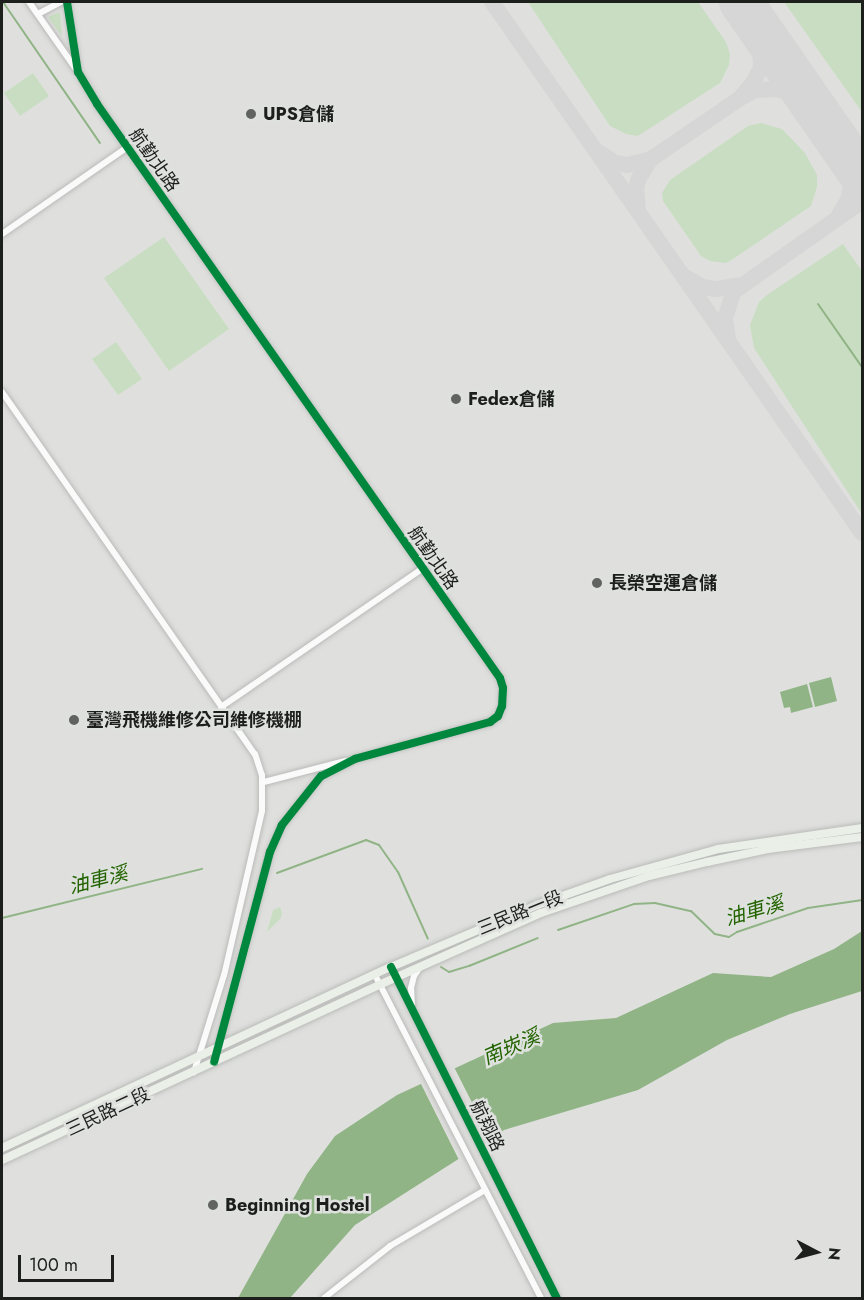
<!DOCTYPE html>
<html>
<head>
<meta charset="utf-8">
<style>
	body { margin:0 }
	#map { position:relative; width:864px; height:1300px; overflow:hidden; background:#dfe0de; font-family:Jost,"Noto Sans TC",sans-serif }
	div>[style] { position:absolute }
	.green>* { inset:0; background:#c8ddc1 }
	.water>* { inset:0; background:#90b485 }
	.pier>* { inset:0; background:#dfe0de }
	.stream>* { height:2px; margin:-1px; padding:0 1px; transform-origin:1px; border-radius:1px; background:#90b485 }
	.taxiway>* { height:16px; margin:-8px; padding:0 8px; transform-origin:8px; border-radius:8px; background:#d6d6d6 }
	.runway>* { height:44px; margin:-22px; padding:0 22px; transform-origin:22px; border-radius:22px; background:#d6d6d6 }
	.roads { filter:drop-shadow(0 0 2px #babbb9) drop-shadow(0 0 2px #babbb9) }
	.minor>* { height:6px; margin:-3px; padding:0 3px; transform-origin:3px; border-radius:3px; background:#fafafa }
	.major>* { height:8px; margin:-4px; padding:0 4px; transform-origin:4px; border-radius:4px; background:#eaefe8 }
	.cycleway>* { height:8px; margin:-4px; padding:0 4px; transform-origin:4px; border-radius:4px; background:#00873e }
	.dots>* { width:16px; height:16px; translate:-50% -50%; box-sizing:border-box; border:3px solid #dee1dd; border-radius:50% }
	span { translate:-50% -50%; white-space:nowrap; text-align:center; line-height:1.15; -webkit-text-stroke:5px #dee1dd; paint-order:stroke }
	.poi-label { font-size:18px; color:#1d1f1d; font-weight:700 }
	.left { translate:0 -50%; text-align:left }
	.street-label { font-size:18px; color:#1d1f1d }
	.water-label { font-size:20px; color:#236400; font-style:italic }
	.frame { position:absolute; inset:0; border:3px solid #1d1f1d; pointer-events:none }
	.north { position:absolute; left:786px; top:1222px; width:60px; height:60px; -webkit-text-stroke:4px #dee1dd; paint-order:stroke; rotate:96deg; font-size:16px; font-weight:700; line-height:24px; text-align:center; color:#1d1f1d }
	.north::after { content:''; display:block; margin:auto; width:21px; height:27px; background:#1d1f1d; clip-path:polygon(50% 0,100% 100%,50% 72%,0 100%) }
	.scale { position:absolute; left:18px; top:1255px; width:96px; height:27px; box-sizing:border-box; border:3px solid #1d1f1d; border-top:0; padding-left:8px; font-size:18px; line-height:21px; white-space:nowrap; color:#1d1f1d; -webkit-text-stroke:4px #dee1dd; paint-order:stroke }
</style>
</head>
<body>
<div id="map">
	<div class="green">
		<div style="clip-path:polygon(528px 2px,698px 2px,726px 42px,730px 54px,729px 65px,720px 83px,644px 132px,637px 136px,626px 134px,610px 126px)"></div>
		<div style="clip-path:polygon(784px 2px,862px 2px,862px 112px)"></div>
		<div style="clip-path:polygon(60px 12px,62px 36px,48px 17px)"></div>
		<div style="clip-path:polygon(33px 73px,49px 96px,20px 116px,4px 93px)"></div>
		<div style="clip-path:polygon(761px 123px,782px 129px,805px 153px,817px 175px,817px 187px,811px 206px,733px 259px,726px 263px,710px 261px,701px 256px,663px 201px,662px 193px,670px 180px,748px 126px)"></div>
		<div style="clip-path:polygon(164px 237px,229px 329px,169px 371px,104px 278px)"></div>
		<div style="clip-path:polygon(843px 244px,862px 271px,862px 514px,754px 348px,750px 325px,759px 302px,767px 295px)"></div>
		<div style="clip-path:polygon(116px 342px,142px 379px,118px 395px,92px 359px)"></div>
		<div style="clip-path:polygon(280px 907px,282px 913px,281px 918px,267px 932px,273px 910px)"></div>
	</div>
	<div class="water">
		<div style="clip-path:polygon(831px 677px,837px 701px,815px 707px,809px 683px)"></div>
		<div style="clip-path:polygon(807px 684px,813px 707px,791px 713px,790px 707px,784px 708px,780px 692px)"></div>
		<div style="clip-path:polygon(862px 931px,862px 991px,790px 1014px,727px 1040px,638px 1090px,504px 1130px,355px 1225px,290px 1298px,238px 1298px,307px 1174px,335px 1136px,397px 1095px,553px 1023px,616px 1018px,713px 973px,771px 977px,834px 949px)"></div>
	</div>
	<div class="pier">
		<div style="clip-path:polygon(454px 1067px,492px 1142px,460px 1162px,420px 1082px)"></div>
	</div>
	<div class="stream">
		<div style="left:3px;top:2px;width:171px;rotate:55.5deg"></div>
		<div style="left:818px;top:304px;width:77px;rotate:55.1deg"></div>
		<div style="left:277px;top:873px;width:95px;rotate:-20.3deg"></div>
		<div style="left:366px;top:840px;width:14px;rotate:21deg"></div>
		<div style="left:379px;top:845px;width:33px;rotate:55deg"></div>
		<div style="left:398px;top:872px;width:73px;rotate:65.9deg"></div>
		<div style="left:2px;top:918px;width:206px;rotate:-13.8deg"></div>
		<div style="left:558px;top:930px;width:80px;rotate:-18.9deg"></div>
		<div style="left:634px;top:904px;width:21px;rotate:-3deg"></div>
		<div style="left:655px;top:903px;width:37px;rotate:13deg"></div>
		<div style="left:691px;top:911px;width:33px;rotate:44deg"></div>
		<div style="left:715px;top:934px;width:14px;rotate:12deg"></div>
		<div style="left:729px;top:937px;width:9px;rotate:-32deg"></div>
		<div style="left:737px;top:932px;width:75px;rotate:-18.7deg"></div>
		<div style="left:808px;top:908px;width:55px;rotate:-8.4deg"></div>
		<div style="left:441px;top:967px;width:9px;rotate:32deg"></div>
		<div style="left:449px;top:972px;width:21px;rotate:-17deg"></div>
		<div style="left:469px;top:966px;width:74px;rotate:-22.1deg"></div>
	</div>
	<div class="taxiway">
		<div style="left:492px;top:2px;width:647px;rotate:55.13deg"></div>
		<div style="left:742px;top:96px;width:17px;rotate:-50deg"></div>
		<div style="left:753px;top:83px;width:18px;rotate:-63deg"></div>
		<div style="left:761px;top:67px;width:33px;rotate:-93deg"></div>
		<div style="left:759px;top:34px;width:21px;rotate:-113deg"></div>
		<div style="left:600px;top:153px;width:18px;rotate:34deg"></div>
		<div style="left:615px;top:163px;width:12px;rotate:9deg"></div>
		<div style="left:627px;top:165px;width:25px;rotate:-14deg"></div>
		<div style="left:651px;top:159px;width:110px;rotate:-34.3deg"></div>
		<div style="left:742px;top:97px;width:16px;rotate:-27deg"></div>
		<div style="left:756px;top:90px;width:18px;rotate:-3deg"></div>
		<div style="left:774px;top:89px;width:18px;rotate:13deg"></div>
		<div style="left:792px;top:93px;width:17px;rotate:31deg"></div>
		<div style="left:807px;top:102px;width:21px;rotate:45deg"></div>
		<div style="left:638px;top:210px;width:22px;rotate:-95deg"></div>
		<div style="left:636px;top:188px;width:10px;rotate:-73deg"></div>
		<div style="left:639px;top:178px;width:22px;rotate:-58deg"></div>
		<div style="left:839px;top:215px;width:17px;rotate:-59deg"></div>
		<div style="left:848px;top:200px;width:14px;rotate:-78deg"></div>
		<div style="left:851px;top:186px;width:29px;rotate:-96deg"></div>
		<div style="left:848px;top:157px;width:13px;rotate:-122deg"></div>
		<div style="left:685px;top:277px;width:21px;rotate:29deg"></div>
		<div style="left:703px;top:287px;width:13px;rotate:9deg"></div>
		<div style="left:716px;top:289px;width:26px;rotate:-9deg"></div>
		<div style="left:728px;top:338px;width:19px;rotate:-99deg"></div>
		<div style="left:725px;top:319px;width:28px;rotate:-73deg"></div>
		<div style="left:733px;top:292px;width:158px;rotate:-35.2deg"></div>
	</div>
	<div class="runway">
		<div style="left:741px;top:2px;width:212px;rotate:55.2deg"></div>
	</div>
	<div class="roads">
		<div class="minor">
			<div style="left:29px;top:2px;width:82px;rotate:55deg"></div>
			<div style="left:67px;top:2px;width:71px;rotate:81.1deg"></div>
			<div style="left:78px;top:72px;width:37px;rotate:59deg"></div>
			<div style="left:97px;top:104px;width:701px;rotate:54.93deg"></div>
			<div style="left:500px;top:678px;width:10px;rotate:73deg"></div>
			<div style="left:503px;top:688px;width:18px;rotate:93deg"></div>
			<div style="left:502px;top:706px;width:11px;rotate:112deg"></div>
			<div style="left:498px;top:716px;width:10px;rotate:143deg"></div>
			<div style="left:490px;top:722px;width:140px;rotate:164.7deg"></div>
			<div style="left:355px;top:759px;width:38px;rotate:153deg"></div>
			<div style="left:321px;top:776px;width:63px;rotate:128.5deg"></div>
			<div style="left:282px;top:825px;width:30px;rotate:114deg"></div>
			<div style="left:270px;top:852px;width:217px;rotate:104.9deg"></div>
			<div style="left:38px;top:14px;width:26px;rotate:-28deg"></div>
			<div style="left:2px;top:234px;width:151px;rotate:-34.7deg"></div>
			<div style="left:2px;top:392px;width:442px;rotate:55.1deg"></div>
			<div style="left:255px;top:754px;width:22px;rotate:72deg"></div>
			<div style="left:262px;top:775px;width:36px;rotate:90deg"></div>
			<div style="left:262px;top:811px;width:168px;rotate:103deg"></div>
			<div style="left:224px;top:975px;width:102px;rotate:107.2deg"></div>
			<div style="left:221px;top:707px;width:245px;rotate:-34.5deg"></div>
			<div style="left:264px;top:782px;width:84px;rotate:-14.5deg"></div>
			<div style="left:391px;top:967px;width:370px;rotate:63.4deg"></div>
			<div style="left:375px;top:975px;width:363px;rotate:62.8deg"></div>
			<div style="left:412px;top:1005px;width:17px;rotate:-93deg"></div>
			<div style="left:411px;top:988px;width:12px;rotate:-76deg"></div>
			<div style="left:414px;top:976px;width:11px;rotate:-56deg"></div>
			<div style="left:324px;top:1298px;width:84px;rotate:-38.2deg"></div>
			<div style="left:390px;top:1246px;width:110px;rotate:-30.5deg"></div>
		</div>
		<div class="major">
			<div style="left:2px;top:1148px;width:429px;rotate:-25deg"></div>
			<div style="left:391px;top:967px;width:159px;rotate:-23deg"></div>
			<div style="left:537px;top:905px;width:77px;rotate:-19.6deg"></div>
			<div style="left:610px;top:879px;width:112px;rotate:-15.5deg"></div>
			<div style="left:718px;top:849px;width:146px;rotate:-8.3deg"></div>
			<div style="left:2px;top:1160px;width:416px;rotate:-24.9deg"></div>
			<div style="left:379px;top:985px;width:177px;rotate:-24deg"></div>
			<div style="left:541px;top:913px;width:114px;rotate:-18.9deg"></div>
			<div style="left:649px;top:876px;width:60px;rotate:-13.6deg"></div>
			<div style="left:707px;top:862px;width:62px;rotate:-12deg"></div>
			<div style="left:768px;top:849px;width:95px;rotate:-7.3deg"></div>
		</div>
	</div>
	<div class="cycleway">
		<div style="left:67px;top:2px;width:71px;rotate:81.1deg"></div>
		<div style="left:78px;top:72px;width:37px;rotate:59deg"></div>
		<div style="left:97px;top:104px;width:701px;rotate:54.93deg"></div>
		<div style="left:500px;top:678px;width:10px;rotate:73deg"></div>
		<div style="left:503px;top:688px;width:18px;rotate:93deg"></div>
		<div style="left:502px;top:706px;width:11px;rotate:112deg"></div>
		<div style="left:498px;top:716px;width:10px;rotate:143deg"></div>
		<div style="left:490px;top:722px;width:140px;rotate:164.7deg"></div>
		<div style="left:355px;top:759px;width:38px;rotate:153deg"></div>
		<div style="left:321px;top:776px;width:63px;rotate:128.5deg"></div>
		<div style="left:282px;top:825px;width:30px;rotate:114deg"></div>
		<div style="left:270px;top:852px;width:217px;rotate:104.9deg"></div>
		<div style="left:391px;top:967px;width:370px;rotate:63.4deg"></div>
	</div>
	<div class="dots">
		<div style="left:251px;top:114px;background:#616361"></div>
		<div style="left:456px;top:399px;background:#616361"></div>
		<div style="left:597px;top:583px;background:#616361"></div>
		<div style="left:74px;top:720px;background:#616361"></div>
		<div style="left:213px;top:1205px;background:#616361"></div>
	</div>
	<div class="poi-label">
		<span class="left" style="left:263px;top:114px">UPS倉儲</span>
		<span class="left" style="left:468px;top:399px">Fedex倉儲</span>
		<span class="left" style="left:609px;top:583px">長榮空運倉儲</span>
		<span class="left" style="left:86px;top:720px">臺灣飛機維修公司維修機棚</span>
		<span class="left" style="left:225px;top:1205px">Beginning Hostel</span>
	</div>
	<div class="street-label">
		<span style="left:154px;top:160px;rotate:55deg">航勤北路</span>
		<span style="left:433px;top:558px;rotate:55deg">航勤北路</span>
		<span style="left:520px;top:913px;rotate:-22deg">三民路一段</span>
		<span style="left:108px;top:1112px;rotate:-25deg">三民路二段</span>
		<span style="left:487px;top:1126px;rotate:64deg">航翔路</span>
	</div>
	<div class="water-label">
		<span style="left:98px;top:880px;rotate:-14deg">油車溪</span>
		<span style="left:754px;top:911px;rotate:-16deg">油車溪</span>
		<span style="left:511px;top:1047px;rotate:-23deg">南崁溪</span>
	</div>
	<div class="frame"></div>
	<div class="north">N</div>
	<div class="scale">100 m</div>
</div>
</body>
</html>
